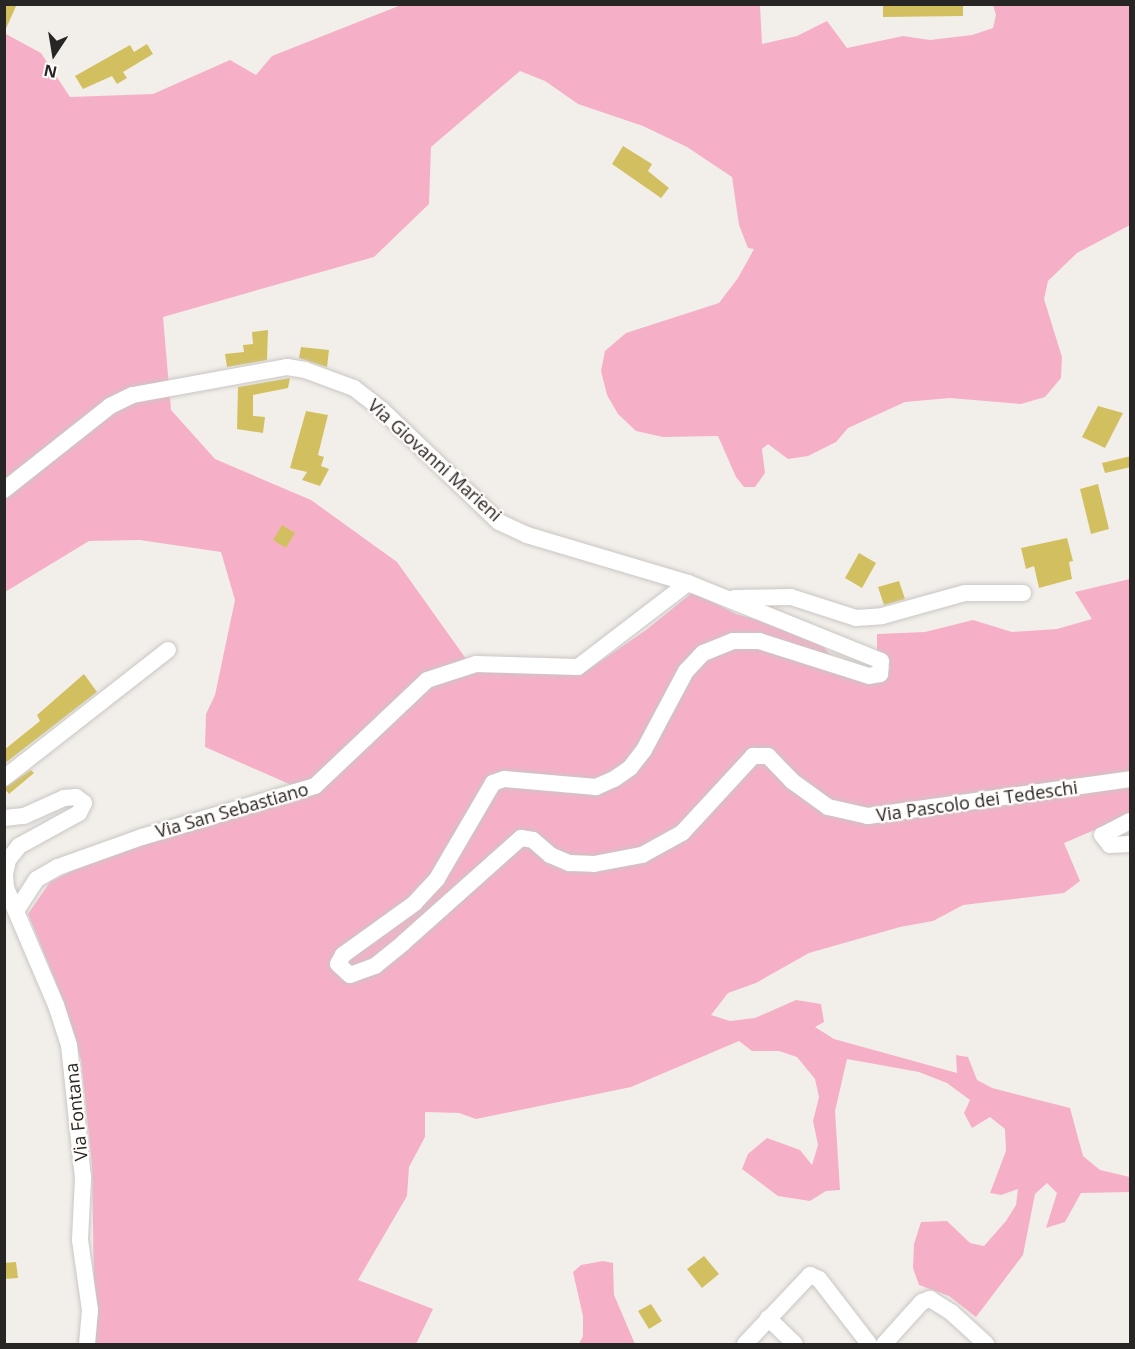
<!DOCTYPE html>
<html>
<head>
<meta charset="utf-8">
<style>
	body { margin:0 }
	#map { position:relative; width:1135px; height:1349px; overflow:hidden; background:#f2efeb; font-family:"Open Sans",sans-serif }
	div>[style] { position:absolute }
	.green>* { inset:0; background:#f5b0c8 }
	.building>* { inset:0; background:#d2c060 }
	.roads { filter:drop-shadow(0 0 2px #cac6c3) drop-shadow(0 0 2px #cac6c3) }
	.minor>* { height:16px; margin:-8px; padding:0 8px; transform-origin:8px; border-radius:8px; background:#fff }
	span { translate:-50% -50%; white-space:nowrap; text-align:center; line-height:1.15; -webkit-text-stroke:4.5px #fffcfa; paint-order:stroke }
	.street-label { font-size:18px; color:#282625 }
	.frame { position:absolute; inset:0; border:6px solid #282625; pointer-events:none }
	.north { position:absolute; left:24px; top:24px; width:60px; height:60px; -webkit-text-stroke:4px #fffcfa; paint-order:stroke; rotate:192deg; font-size:16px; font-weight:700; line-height:24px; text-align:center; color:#282625 }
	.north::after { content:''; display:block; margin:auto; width:21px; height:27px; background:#282625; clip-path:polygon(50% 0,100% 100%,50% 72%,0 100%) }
</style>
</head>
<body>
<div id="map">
	<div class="green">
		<div style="clip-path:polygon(401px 5px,760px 5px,762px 44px,797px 36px,827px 21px,847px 48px,903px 36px,930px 40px,972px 35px,993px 28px,996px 15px,993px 5px,1130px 5px,1130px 225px,1077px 253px,1048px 281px,1044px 299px,1062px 357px,1061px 378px,1045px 397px,1021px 404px,950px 398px,905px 402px,848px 428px,836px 442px,808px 456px,788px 459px,768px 444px,762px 449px,765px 473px,755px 487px,744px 487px,736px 477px,718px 436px,663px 437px,636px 431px,618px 414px,607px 395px,601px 371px,605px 351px,626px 333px,719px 303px,738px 278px,754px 249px,748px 248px,739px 225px,732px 177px,687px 147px,643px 126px,578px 104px,545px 81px,520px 71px,431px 147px,429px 204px,374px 257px,163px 317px,171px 410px,215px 459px,311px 500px,397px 562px,474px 670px,582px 674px,646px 630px,693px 592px,736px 614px,765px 622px,824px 647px,843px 671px,886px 679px,890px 667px,877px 655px,877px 634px,925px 632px,973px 620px,1012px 632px,1057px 629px,1092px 619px,1075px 592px,1130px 579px,1130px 815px,1064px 843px,1080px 881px,1064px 893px,963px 905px,933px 921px,900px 927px,809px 953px,756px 983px,728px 993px,711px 1015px,730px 1021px,755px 1018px,796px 1000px,821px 1004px,824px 1022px,815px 1027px,834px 1039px,957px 1073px,956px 1055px,968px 1057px,977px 1080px,992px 1088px,1070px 1108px,1083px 1156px,1100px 1170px,1130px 1177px,1130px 1192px,1081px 1193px,1065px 1222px,1046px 1228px,1057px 1193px,1047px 1183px,1035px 1194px,1023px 1255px,976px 1317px,949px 1296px,919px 1285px,913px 1268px,914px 1244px,921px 1222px,947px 1221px,970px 1243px,984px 1246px,1006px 1221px,1016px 1205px,1018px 1189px,1001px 1195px,990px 1193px,1006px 1151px,1005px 1129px,990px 1117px,972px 1128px,964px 1113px,970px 1100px,947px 1083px,919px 1072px,847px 1059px,835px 1111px,840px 1190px,826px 1191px,810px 1201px,778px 1196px,742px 1169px,748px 1154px,767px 1138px,800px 1150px,812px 1165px,818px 1145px,813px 1121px,819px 1097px,815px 1079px,797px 1057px,779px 1051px,752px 1051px,739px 1041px,631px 1087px,476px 1119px,459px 1113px,425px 1112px,425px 1137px,409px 1167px,407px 1196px,358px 1280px,433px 1309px,416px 1344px,95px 1344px,92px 1165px,81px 1060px,62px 997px,28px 914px,50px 882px,88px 863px,159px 836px,314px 795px,205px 747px,206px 714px,215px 695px,235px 600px,221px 552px,140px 540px,89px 541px,5px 592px,4px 33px,41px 53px,70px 97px,153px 94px,230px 60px,256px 75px,272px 56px)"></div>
		<div style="clip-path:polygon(603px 1261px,613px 1263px,614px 1295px,635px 1344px,579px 1344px,583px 1336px,583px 1316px,573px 1272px,581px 1265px)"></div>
	</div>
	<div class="building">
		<div style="clip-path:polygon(4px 4px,17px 4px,4px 33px)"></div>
		<div style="clip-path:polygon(883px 4px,963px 4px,963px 16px,883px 17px)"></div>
		<div style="clip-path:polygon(147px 44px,153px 54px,123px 72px,127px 78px,117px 84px,112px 76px,83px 89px,75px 76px,130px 45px,134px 52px)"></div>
		<div style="clip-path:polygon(623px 146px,652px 164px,648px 171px,669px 188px,661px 198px,612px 164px)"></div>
		<div style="clip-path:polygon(268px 330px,267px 360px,227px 367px,225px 354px,244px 352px,243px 345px,253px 344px,252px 332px)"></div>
		<div style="clip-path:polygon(301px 347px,329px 350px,327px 367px,299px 358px)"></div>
		<div style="clip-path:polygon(290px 378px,288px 388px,253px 395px,253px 416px,265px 417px,263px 433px,237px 429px,238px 387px)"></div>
		<div style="clip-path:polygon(1098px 406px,1123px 413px,1105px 448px,1082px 437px)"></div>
		<div style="clip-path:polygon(306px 411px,328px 415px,318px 455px,324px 457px,321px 466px,329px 469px,320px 486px,302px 480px,307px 472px,290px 468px)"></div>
		<div style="clip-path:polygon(1131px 456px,1131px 467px,1105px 473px,1102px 463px)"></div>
		<div style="clip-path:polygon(1098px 484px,1109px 529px,1091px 534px,1080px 489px)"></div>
		<div style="clip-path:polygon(282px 525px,295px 533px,286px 548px,273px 540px)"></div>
		<div style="clip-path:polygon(1067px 538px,1073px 561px,1069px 562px,1072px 579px,1039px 588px,1034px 566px,1026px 569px,1021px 548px)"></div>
		<div style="clip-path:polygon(859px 553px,876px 563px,862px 588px,845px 578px)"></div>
		<div style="clip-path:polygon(899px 581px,905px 599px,884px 605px,878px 587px)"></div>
		<div style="clip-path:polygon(84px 674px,97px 692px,4px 764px,4px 750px,40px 721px,37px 715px)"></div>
		<div style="clip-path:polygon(31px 770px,34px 773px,9px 794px,4px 788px)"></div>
		<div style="clip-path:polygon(704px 1256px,719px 1274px,702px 1288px,687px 1269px)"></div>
		<div style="clip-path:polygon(16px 1262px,18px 1278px,4px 1279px,4px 1263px)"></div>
		<div style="clip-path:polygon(651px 1304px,662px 1321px,649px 1329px,638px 1311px)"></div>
	</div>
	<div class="roads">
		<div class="minor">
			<div style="left:4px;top:490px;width:135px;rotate:-38.4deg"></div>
			<div style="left:110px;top:406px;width:25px;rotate:-26deg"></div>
			<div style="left:133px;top:395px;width:157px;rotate:-10.3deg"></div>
			<div style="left:287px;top:367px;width:18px;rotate:9deg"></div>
			<div style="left:305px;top:370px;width:52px;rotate:20.2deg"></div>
			<div style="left:354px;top:388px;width:34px;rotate:38deg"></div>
			<div style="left:381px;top:409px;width:163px;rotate:43.8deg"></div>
			<div style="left:499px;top:522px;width:31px;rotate:25deg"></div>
			<div style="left:527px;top:535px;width:168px;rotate:16.6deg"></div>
			<div style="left:688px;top:583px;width:208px;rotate:22deg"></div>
			<div style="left:881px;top:661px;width:13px;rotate:94deg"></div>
			<div style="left:880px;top:674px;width:11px;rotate:170deg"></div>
			<div style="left:869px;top:676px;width:115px;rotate:-162.3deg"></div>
			<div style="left:759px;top:641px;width:26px;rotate:180deg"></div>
			<div style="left:733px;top:641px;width:32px;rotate:158deg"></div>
			<div style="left:703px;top:653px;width:25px;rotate:133deg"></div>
			<div style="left:686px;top:671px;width:89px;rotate:118deg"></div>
			<div style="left:644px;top:750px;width:23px;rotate:128deg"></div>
			<div style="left:630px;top:768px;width:19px;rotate:145deg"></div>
			<div style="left:614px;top:779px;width:20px;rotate:156deg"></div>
			<div style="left:596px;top:787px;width:92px;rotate:-175deg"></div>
			<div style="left:504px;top:779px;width:12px;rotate:160deg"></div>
			<div style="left:493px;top:783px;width:111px;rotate:120.3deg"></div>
			<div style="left:437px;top:879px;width:33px;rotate:133deg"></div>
			<div style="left:415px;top:903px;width:89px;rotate:144.2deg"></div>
			<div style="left:343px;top:955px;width:10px;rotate:119deg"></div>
			<div style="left:338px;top:964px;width:16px;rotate:43deg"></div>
			<div style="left:350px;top:975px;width:27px;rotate:-20deg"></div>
			<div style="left:375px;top:966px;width:36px;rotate:-39deg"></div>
			<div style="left:403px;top:943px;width:158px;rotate:-41.7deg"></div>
			<div style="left:521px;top:838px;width:12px;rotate:9deg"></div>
			<div style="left:533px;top:840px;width:23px;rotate:41deg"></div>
			<div style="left:550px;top:855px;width:21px;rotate:23deg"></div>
			<div style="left:569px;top:863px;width:25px;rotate:2deg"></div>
			<div style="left:594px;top:864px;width:49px;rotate:-10.6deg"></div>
			<div style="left:642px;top:855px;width:46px;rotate:-28.8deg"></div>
			<div style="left:682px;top:833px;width:105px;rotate:-47.3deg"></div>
			<div style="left:753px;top:756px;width:15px"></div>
			<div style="left:768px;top:756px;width:35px;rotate:46deg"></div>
			<div style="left:792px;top:781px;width:44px;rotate:35.8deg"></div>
			<div style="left:828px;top:807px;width:41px;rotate:12.7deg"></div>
			<div style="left:868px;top:816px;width:265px;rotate:-8deg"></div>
			<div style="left:734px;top:598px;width:57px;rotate:-1deg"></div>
			<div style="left:791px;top:597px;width:68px;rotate:17.9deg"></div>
			<div style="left:856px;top:618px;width:26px;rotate:-4deg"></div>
			<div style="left:882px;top:616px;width:86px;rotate:-15.5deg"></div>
			<div style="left:965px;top:593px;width:58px"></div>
			<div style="left:4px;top:778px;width:208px;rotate:-38deg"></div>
			<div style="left:4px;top:818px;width:20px;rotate:-6deg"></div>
			<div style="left:24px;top:816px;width:44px;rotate:-24.2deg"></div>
			<div style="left:64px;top:798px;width:12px;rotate:-5deg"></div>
			<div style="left:76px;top:797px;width:10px;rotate:37deg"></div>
			<div style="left:84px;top:803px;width:11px;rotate:117deg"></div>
			<div style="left:79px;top:813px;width:68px;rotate:151.2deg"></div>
			<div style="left:19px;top:846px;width:18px;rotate:128deg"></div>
			<div style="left:8px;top:860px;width:14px;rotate:102deg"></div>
			<div style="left:5px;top:874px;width:14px;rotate:86deg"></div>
			<div style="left:6px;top:888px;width:127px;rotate:66.9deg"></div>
			<div style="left:56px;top:1005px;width:42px;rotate:72deg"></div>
			<div style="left:69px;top:1045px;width:134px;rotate:84deg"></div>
			<div style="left:83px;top:1178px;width:62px;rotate:92.8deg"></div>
			<div style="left:80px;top:1240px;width:71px;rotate:81.9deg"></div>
			<div style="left:90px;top:1310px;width:34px;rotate:95deg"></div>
			<div style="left:1130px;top:821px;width:31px;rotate:153deg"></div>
			<div style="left:1102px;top:835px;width:13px;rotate:51deg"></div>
			<div style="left:1110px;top:845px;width:20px;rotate:-3deg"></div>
			<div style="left:16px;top:911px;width:38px;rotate:-57deg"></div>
			<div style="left:37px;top:879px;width:24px;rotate:-30deg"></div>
			<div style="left:58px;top:867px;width:89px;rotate:-19.7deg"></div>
			<div style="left:142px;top:837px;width:180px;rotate:-16.4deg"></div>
			<div style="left:315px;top:786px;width:154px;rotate:-43.4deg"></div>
			<div style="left:427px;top:680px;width:52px;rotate:-18.1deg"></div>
			<div style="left:476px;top:664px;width:102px;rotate:1.7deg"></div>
			<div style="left:578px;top:667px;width:138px;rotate:-37.4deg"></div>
			<div style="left:768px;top:1318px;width:37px;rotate:44deg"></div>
			<div style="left:745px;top:1344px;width:95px;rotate:-46.7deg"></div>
			<div style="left:810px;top:1275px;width:10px;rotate:24deg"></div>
			<div style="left:819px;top:1279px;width:82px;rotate:52.4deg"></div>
			<div style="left:884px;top:1344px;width:57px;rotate:-47.9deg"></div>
			<div style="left:922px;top:1302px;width:9px;rotate:-21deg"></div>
			<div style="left:930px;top:1299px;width:26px;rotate:32deg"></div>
			<div style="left:952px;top:1313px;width:46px;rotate:42.4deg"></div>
		</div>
	</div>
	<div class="street-label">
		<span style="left:435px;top:460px;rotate:42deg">Via Giovanni Marieni</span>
		<span style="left:977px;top:801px;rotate:-8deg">Via Pascolo dei Tedeschi</span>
		<span style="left:232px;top:810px;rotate:-16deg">Via San Sebastiano</span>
		<span style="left:76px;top:1112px;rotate:-96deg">Via Fontana</span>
	</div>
	<div class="frame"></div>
	<div class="north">N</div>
</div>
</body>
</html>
